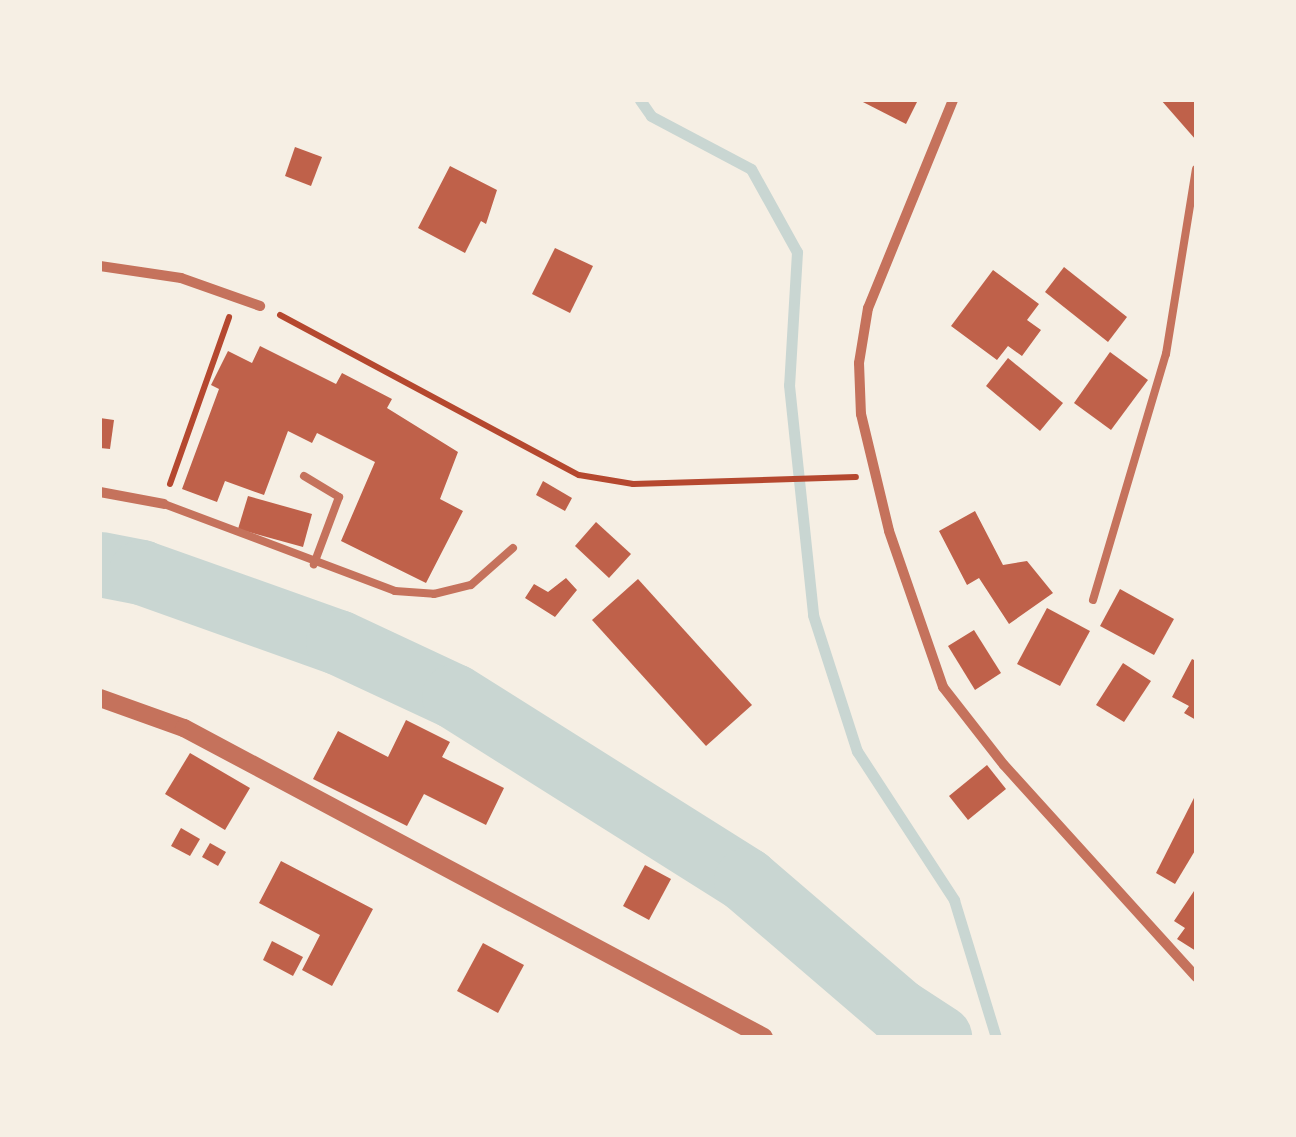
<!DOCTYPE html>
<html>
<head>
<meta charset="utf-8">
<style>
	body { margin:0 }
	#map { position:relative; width:1296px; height:1137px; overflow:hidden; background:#f6efe4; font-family:Poppins,sans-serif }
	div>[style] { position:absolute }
	.stream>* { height:11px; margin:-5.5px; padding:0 5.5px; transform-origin:5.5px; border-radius:5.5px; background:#c9d6d2 }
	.river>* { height:65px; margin:-32.5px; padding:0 32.5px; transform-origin:32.5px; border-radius:32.5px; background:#c9d6d2 }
	.building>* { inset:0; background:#bf614a }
	.path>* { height:6px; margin:-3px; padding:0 3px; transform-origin:3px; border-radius:3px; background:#b5482f }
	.service>* { height:8px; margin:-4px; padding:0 4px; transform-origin:4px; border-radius:4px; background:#c5725c }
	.minor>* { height:10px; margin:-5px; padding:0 5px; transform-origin:5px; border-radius:5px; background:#c5725c }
	.tertiary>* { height:18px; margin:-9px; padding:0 9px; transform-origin:9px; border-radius:9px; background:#c5725c }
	span { translate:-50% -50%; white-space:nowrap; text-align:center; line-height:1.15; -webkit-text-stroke:9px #f6efe4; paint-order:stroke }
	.frame { position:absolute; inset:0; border:102px solid #f6efe4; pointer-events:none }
</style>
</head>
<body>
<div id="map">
	<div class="stream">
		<div style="left:640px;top:100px;width:19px;rotate:55deg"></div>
		<div style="left:651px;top:116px;width:113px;rotate:27.9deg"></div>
		<div style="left:751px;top:169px;width:95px;rotate:61deg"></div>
		<div style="left:797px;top:252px;width:133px;rotate:93.4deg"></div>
		<div style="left:789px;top:385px;width:231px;rotate:84deg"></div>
		<div style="left:813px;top:615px;width:143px;rotate:72.1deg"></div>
		<div style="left:857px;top:751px;width:178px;rotate:56.9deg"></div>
		<div style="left:954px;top:900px;width:143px;rotate:73deg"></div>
	</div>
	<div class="river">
		<div style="left:100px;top:564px;width:42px;rotate:11deg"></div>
		<div style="left:141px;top:572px;width:209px;rotate:19.6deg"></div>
		<div style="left:338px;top:642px;width:128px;rotate:25deg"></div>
		<div style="left:454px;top:696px;width:345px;rotate:32.2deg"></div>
		<div style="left:746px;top:880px;width:201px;rotate:40.6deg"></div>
		<div style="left:899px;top:1011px;width:48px;rotate:33deg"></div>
	</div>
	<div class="building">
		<div style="clip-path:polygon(859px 100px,918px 100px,906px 124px)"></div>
		<div style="clip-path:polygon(1161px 100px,1196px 100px,1196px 140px)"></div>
		<div style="clip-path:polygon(295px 147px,322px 157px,311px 186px,285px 176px)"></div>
		<div style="clip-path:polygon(450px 166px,497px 190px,486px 224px,481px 221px,465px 253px,418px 228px)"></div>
		<div style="clip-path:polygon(555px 248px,593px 266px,570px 313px,532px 294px)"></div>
		<div style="clip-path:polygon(1064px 267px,1127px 317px,1108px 342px,1045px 292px)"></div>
		<div style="clip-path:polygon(993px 270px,1039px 304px,1027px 320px,1041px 330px,1022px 356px,1008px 346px,997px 360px,951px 326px)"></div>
		<div style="clip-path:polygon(260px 346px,336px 384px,342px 373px,392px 399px,387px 408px,458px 452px,440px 499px,463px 511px,426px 583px,341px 541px,375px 462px,317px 433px,312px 443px,288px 431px,264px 495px,225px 481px,217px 502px,182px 489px,219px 389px,211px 385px,228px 351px,252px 363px)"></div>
		<div style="clip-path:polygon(1110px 352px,1148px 380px,1111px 430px,1074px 403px)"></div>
		<div style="clip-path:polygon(1008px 358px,1063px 403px,1040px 431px,986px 386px)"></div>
		<div style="clip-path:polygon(100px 418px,114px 420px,110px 449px,100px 448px)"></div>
		<div style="clip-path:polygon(543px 481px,572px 498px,565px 511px,536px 495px)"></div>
		<div style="clip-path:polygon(248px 496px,312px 514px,303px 547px,238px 529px)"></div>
		<div style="clip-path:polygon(975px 511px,1003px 565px,1027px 561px,1053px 593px,1009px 624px,979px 578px,967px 585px,939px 531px)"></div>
		<div style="clip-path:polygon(596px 522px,631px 554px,609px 578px,575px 546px)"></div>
		<div style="clip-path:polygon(566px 578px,577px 590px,555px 617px,525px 598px,534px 584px,548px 592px)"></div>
		<div style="clip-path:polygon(638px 579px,752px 705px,706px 746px,592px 620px)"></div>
		<div style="clip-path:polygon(1120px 589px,1174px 619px,1154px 655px,1100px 626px)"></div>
		<div style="clip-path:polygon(1047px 608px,1090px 631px,1060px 686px,1017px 664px)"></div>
		<div style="clip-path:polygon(974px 630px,1001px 673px,975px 690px,948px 646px)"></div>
		<div style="clip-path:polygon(1192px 659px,1196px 661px,1196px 720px,1184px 713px,1189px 706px,1172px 697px)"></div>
		<div style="clip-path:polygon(1123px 663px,1151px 681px,1124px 722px,1096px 705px)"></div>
		<div style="clip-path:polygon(406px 720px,450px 742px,442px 757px,504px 788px,486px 825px,424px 794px,407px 826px,313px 779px,338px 731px,388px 757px)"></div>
		<div style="clip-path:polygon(190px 753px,250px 788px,225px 830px,165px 794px)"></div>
		<div style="clip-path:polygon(987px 765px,1006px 789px,968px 820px,949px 796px)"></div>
		<div style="clip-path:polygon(1196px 794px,1196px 849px,1175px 884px,1156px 873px)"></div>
		<div style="clip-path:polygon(181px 828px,200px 839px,190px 856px,171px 846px)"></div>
		<div style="clip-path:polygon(210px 843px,226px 852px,218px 866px,202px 857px)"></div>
		<div style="clip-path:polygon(281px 861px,373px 909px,332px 986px,302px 970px,320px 935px,259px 903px)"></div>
		<div style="clip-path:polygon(645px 865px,671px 879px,649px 920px,623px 906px)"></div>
		<div style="clip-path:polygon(1196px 888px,1196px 951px,1177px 939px,1185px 928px,1174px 921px)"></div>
		<div style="clip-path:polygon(272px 941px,303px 957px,293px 976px,263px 960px)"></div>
		<div style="clip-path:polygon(483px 943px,524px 965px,498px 1013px,457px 991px)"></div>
	</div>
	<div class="path">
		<div style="left:280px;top:315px;width:339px;rotate:28.2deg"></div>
		<div style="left:579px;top:475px;width:55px;rotate:9.5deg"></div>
		<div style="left:633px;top:484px;width:223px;rotate:-1.8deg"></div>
		<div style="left:170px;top:484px;width:177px;rotate:-70.5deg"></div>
	</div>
	<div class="service">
		<div style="left:304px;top:476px;width:41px;rotate:31deg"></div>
		<div style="left:339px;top:497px;width:72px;rotate:110.5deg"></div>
		<div style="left:164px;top:504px;width:247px;rotate:20.6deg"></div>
		<div style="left:395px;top:591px;width:39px;rotate:4deg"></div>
		<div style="left:434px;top:594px;width:38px;rotate:-14deg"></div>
		<div style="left:471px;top:585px;width:56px;rotate:-41.4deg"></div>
		<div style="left:1093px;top:600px;width:257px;rotate:-73.5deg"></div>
		<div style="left:1166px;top:354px;width:187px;rotate:-80.8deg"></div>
	</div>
	<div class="minor">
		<div style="left:953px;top:100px;width:225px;rotate:112.2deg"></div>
		<div style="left:868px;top:308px;width:56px;rotate:99.3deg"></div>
		<div style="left:859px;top:363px;width:51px;rotate:87.8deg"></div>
		<div style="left:861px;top:414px;width:120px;rotate:76.5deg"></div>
		<div style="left:889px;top:531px;width:165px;rotate:70.9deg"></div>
		<div style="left:943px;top:687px;width:99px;rotate:52deg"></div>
		<div style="left:1004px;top:765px;width:286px;rotate:47.8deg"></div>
		<div style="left:100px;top:266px;width:82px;rotate:8.4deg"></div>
		<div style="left:181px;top:278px;width:84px;rotate:19.5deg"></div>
		<div style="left:100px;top:492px;width:65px;rotate:10.6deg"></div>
	</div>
	<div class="tertiary">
		<div style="left:100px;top:698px;width:89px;rotate:19.7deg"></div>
		<div style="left:184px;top:728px;width:657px;rotate:28.05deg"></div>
	</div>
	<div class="frame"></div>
</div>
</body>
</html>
